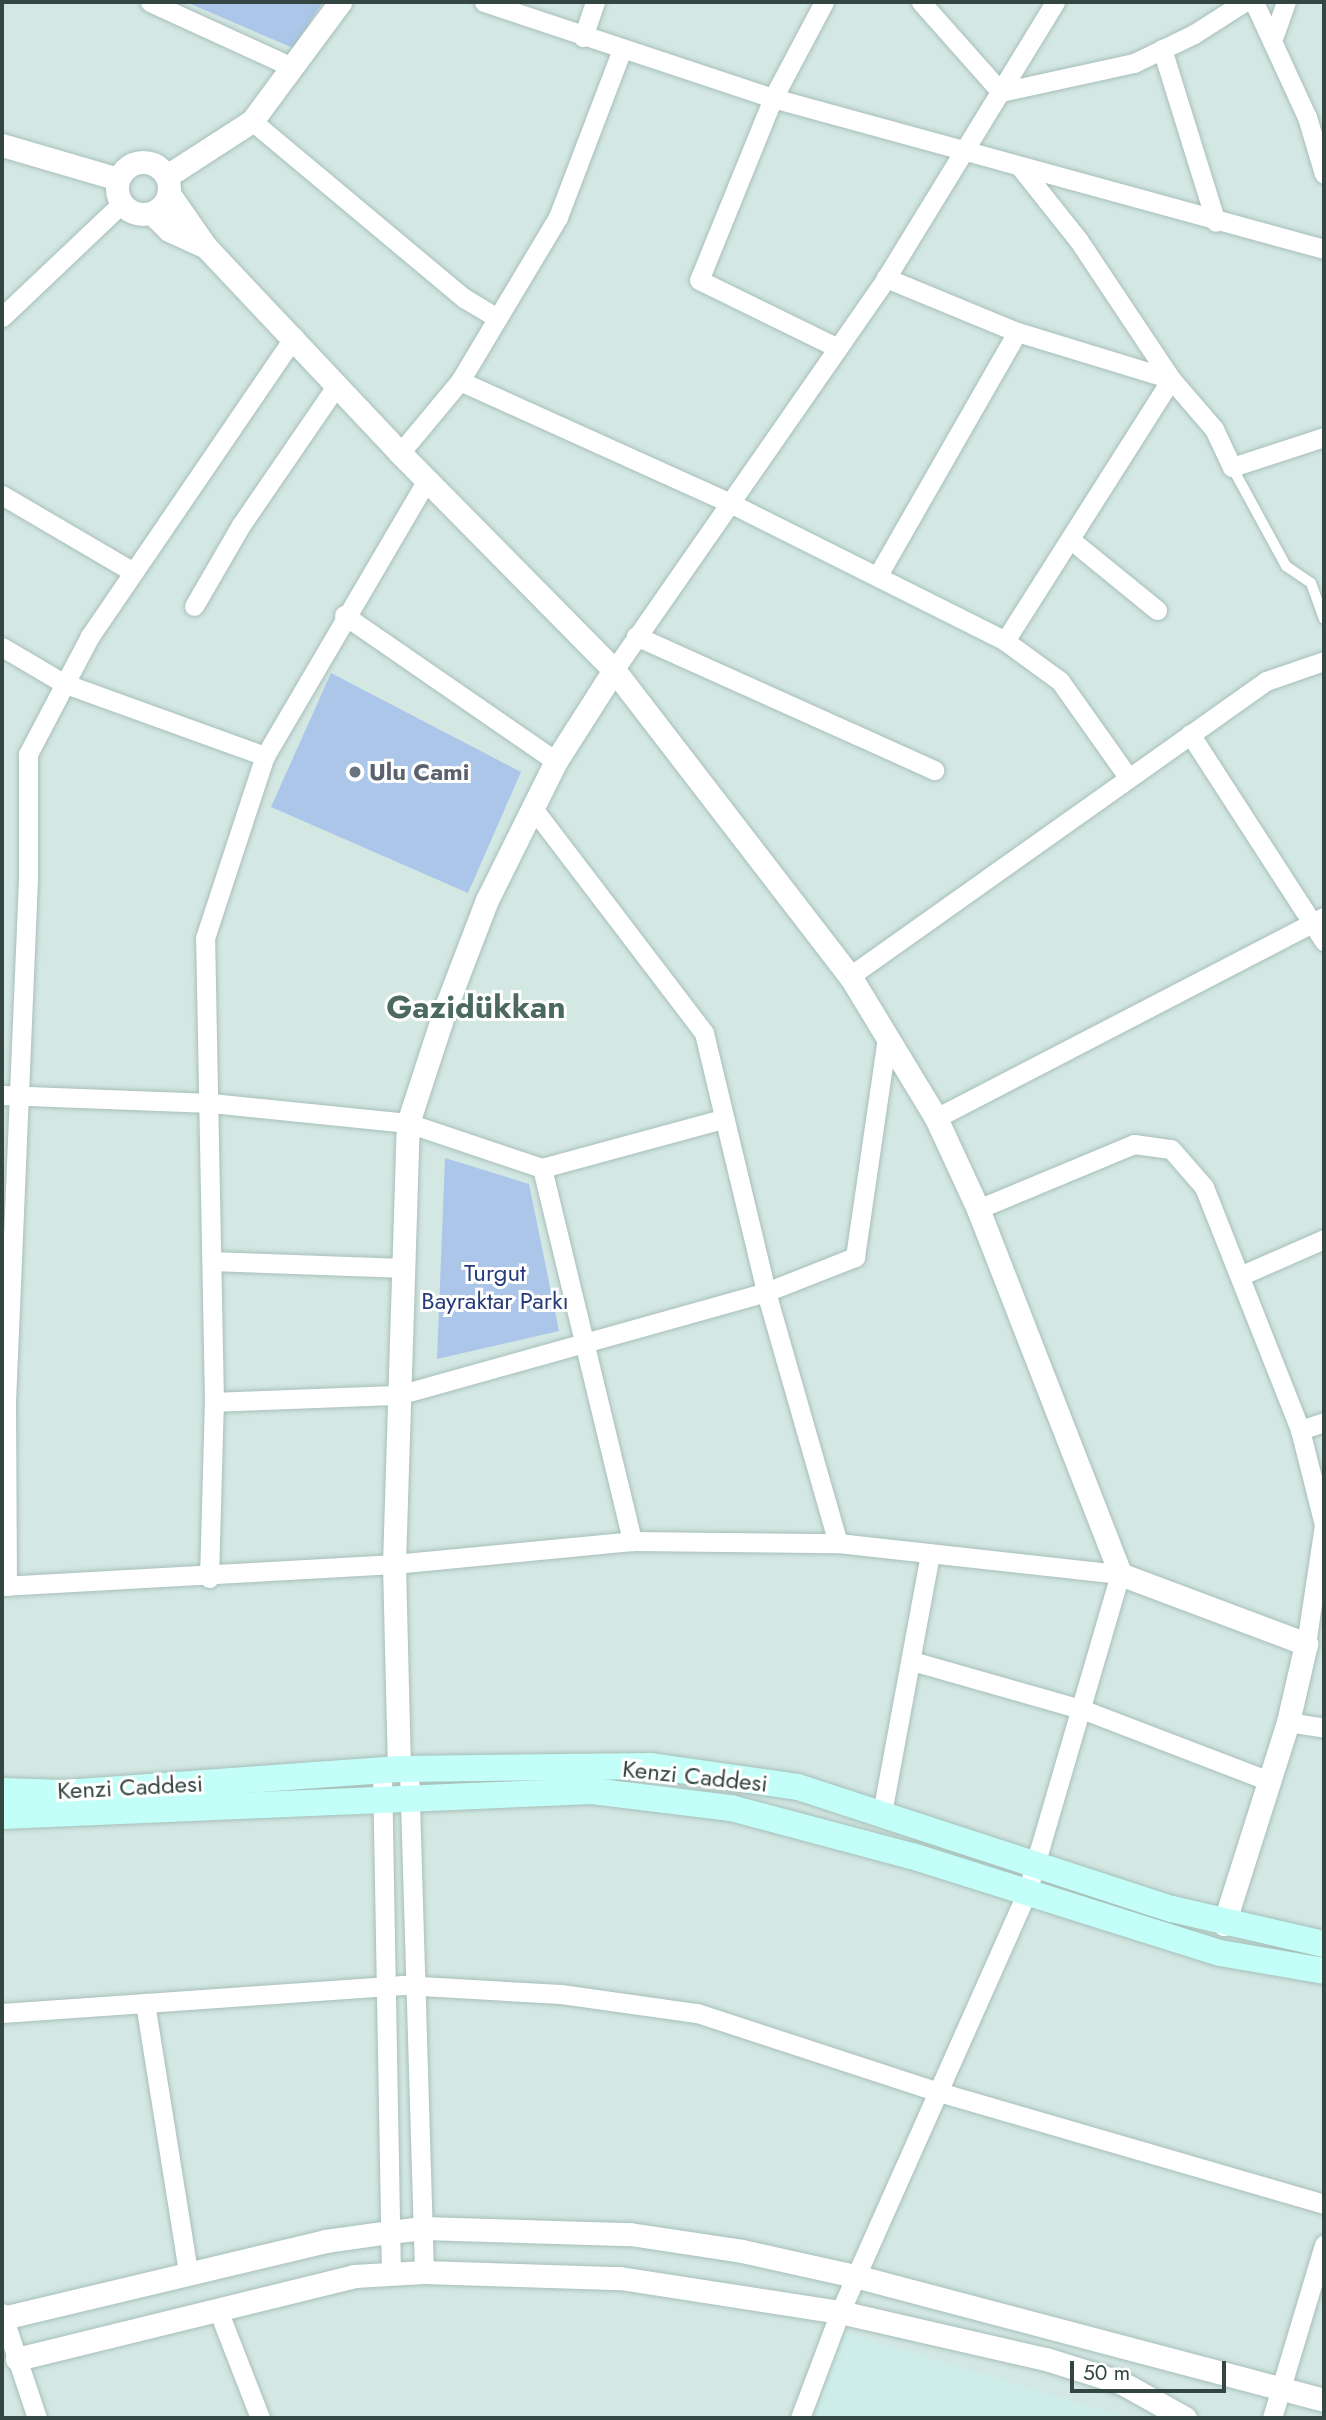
<!DOCTYPE html>
<html>
<head>
<meta charset="utf-8">
<style>
	body { margin:0 }
	#map { position:relative; width:1326px; height:2420px; overflow:hidden; background:#e5f3f1; font-family:Jost,sans-serif }
	div>[style] { position:absolute }
	.residential>* { inset:0; background:#d3e7e3 }
	.education>* { inset:0; background:#ceede8 }
	.green>* { inset:0; background:#acc6e9 }
	.roads { filter:drop-shadow(0 0 2px #a7bfb9) drop-shadow(0 0 2px #a7bfb9) }
	.service>* { height:10px; margin:-5px; padding:0 5px; transform-origin:5px; border-radius:5px; background:#fff }
	.minor>* { height:19px; margin:-9.5px; padding:0 9.5px; transform-origin:9.5px; border-radius:9.5px; background:#fff }
	.tertiary>* { height:23px; margin:-11.5px; padding:0 11.5px; transform-origin:11.5px; border-radius:11.5px; background:#fff }
	.tertiary>.ring { margin:-11.5px; padding:0; box-sizing:content-box; background:none; border:23px solid #fff; border-radius:50% }
	.secondary>* { height:26px; margin:-13px; padding:0 13px; transform-origin:13px; border-radius:13px; background:#c3fff8 }
	.dots>* { width:19px; height:19px; translate:-50% -50%; box-sizing:border-box; border:4px solid #fff; border-radius:50% }
	span { translate:-50% -50%; white-space:nowrap; text-align:center; line-height:1.15; -webkit-text-stroke:6px #fff; paint-order:stroke }
	.worship-label { font-size:24px; color:#5b616d; font-weight:700 }
	.left { translate:0 -50%; text-align:left }
	.park-label { font-size:24px; color:#263b79 }
	.street-label { font-size:24px; color:#344641 }
	.district-label { font-size:32px; color:#4b6960; font-weight:700 }
	.frame { position:absolute; inset:0; border:4px solid #344641; pointer-events:none }
	.scale { position:absolute; left:1070px; top:2361px; width:156px; height:32px; box-sizing:border-box; border:4px solid #344641; border-top:0; padding-left:9px; font-size:21px; line-height:24px; white-space:nowrap; color:#344641; -webkit-text-stroke:5px #fff; paint-order:stroke }
</style>
</head>
<body>
<div id="map">
	<div class="residential">
		<div style="clip-path:polygon(2px 2px,1324px 2px,1324px 2418px,2px 2418px)"></div>
	</div>
	<div class="education">
		<div style="clip-path:polygon(843px 2332px,1129px 2418px,813px 2418px)"></div>
	</div>
	<div class="green">
		<div style="clip-path:polygon(186px 2px,323px 2px,293px 48px)"></div>
		<div style="clip-path:polygon(331px 673px,521px 772px,468px 893px,271px 807px)"></div>
		<div style="clip-path:polygon(445px 1158px,529px 1184px,559px 1331px,437px 1359px)"></div>
	</div>
	<div class="roads">
		<div class="service">
			<div style="left:1232px;top:467px;width:113px;rotate:61.4deg"></div>
			<div style="left:1286px;top:566px;width:30px;rotate:34deg"></div>
			<div style="left:1311px;top:583px;width:38px;rotate:70deg"></div>
		</div>
		<div class="minor">
			<div style="left:150px;top:2px;width:156px;rotate:24.6deg"></div>
			<div style="left:484px;top:2px;width:305px;rotate:18.4deg"></div>
			<div style="left:773px;top:98px;width:571px;rotate:15.33deg"></div>
			<div style="left:824px;top:2px;width:109px;rotate:118deg"></div>
			<div style="left:773px;top:98px;width:196px;rotate:112.1deg"></div>
			<div style="left:699px;top:280px;width:153px;rotate:26.1deg"></div>
			<div style="left:921px;top:2px;width:120px;rotate:48.4deg"></div>
			<div style="left:1001px;top:92px;width:136px;rotate:-12.3deg"></div>
			<div style="left:1134px;top:63px;width:67px;rotate:-25.8deg"></div>
			<div style="left:1194px;top:34px;width:59px;rotate:-32.6deg"></div>
			<div style="left:1254px;top:2px;width:127px;rotate:65.3deg"></div>
			<div style="left:1307px;top:117px;width:59px;rotate:73.4deg"></div>
			<div style="left:583px;top:37px;width:37px;rotate:-71deg"></div>
			<div style="left:1272px;top:41px;width:41px;rotate:-70.3deg"></div>
			<div style="left:1162px;top:49px;width:181px;rotate:72.7deg"></div>
			<div style="left:252px;top:121px;width:276px;rotate:39.9deg"></div>
			<div style="left:464px;top:298px;width:39px;rotate:31deg"></div>
			<div style="left:1021px;top:168px;width:93px;rotate:51.5deg"></div>
			<div style="left:1079px;top:241px;width:166px;rotate:56.3deg"></div>
			<div style="left:1171px;top:379px;width:66px;rotate:49.3deg"></div>
			<div style="left:1214px;top:429px;width:42px;rotate:64.7deg"></div>
			<div style="left:1232px;top:467px;width:97px;rotate:-18.1deg"></div>
			<div style="left:2px;top:317px;width:164px;rotate:-43.5deg"></div>
			<div style="left:460px;top:381px;width:294px;rotate:24.3deg"></div>
			<div style="left:728px;top:502px;width:310px;rotate:26.6deg"></div>
			<div style="left:1005px;top:641px;width:310px;rotate:-57.6deg"></div>
			<div style="left:1171px;top:379px;width:161px;rotate:-163deg"></div>
			<div style="left:1017px;top:332px;width:142px;rotate:-157.6deg"></div>
			<div style="left:400px;top:453px;width:94px;rotate:-50.2deg"></div>
			<div style="left:460px;top:381px;width:191px;rotate:-59.1deg"></div>
			<div style="left:558px;top:217px;width:180px;rotate:-69.1deg"></div>
			<div style="left:2px;top:495px;width:152px;rotate:30.4deg"></div>
			<div style="left:1071px;top:540px;width:111px;rotate:39.1deg"></div>
			<div style="left:878px;top:575px;width:280px;rotate:-60.2deg"></div>
			<div style="left:194px;top:606px;width:94px;rotate:-59.9deg"></div>
			<div style="left:241px;top:525px;width:170px;rotate:-55.6deg"></div>
			<div style="left:344px;top:615px;width:257px;rotate:34.6deg"></div>
			<div style="left:636px;top:636px;width:327px;rotate:24.2deg"></div>
			<div style="left:1005px;top:641px;width:68px;rotate:36deg"></div>
			<div style="left:1060px;top:681px;width:118px;rotate:54.7deg"></div>
			<div style="left:2px;top:647px;width:71px;rotate:30.5deg"></div>
			<div style="left:63px;top:683px;width:215px;rotate:19.9deg"></div>
			<div style="left:614px;top:670px;width:477px;rotate:-55.2deg"></div>
			<div style="left:886px;top:278px;width:324px;rotate:-58.5deg"></div>
			<div style="left:1190px;top:734px;width:247px;rotate:57.1deg"></div>
			<div style="left:532px;top:807px;width:284px;rotate:52.7deg"></div>
			<div style="left:704px;top:1033px;width:266px;rotate:76.5deg"></div>
			<div style="left:766px;top:1292px;width:261px;rotate:74deg"></div>
			<div style="left:850px;top:976px;width:510px;rotate:-35.34deg"></div>
			<div style="left:1266px;top:681px;width:61px;rotate:-19deg"></div>
			<div style="left:2px;top:1095px;width:209px;rotate:2.2deg"></div>
			<div style="left:211px;top:1103px;width:198px;rotate:5.8deg"></div>
			<div style="left:408px;top:1123px;width:141px;rotate:18.6deg"></div>
			<div style="left:542px;top:1168px;width:384px;rotate:76.4deg"></div>
			<div style="left:936px;top:1118px;width:437px;rotate:-27.4deg"></div>
			<div style="left:542px;top:1168px;width:187px;rotate:-15.2deg"></div>
			<div style="left:978px;top:1209px;width:169px;rotate:-22.6deg"></div>
			<div style="left:1134px;top:1144px;width:37px;rotate:8deg"></div>
			<div style="left:1171px;top:1149px;width:50px;rotate:49deg"></div>
			<div style="left:1204px;top:1187px;width:261px;rotate:68.4deg"></div>
			<div style="left:1300px;top:1430px;width:98px;rotate:75.8deg"></div>
			<div style="left:1324px;top:1525px;width:120px;rotate:98.6deg"></div>
			<div style="left:213px;top:1261px;width:189px;rotate:2.1deg"></div>
			<div style="left:1242px;top:1275px;width:90px;rotate:-23.7deg"></div>
			<div style="left:214px;top:1402px;width:184px;rotate:-2.2deg"></div>
			<div style="left:398px;top:1395px;width:382px;rotate:-15.6deg"></div>
			<div style="left:766px;top:1292px;width:96px;rotate:-21.5deg"></div>
			<div style="left:855px;top:1257px;width:221px;rotate:-81.7deg"></div>
			<div style="left:1300px;top:1430px;width:25px;rotate:-18deg"></div>
			<div style="left:209px;top:1578px;width:176px;rotate:-88.4deg"></div>
			<div style="left:214px;top:1402px;width:464px;rotate:-91.1deg"></div>
			<div style="left:205px;top:938px;width:192px;rotate:-71.8deg"></div>
			<div style="left:265px;top:756px;width:320px;rotate:-59.6deg"></div>
			<div style="left:2px;top:1586px;width:393px;rotate:-3.2deg"></div>
			<div style="left:394px;top:1564px;width:239px;rotate:-5.5deg"></div>
			<div style="left:632px;top:1541px;width:206px;rotate:0.6deg"></div>
			<div style="left:838px;top:1543px;width:284px;rotate:6.3deg"></div>
			<div style="left:1120px;top:1574px;width:331px;rotate:106.3deg"></div>
			<div style="left:1027px;top:1892px;width:460px;rotate:114deg"></div>
			<div style="left:840px;top:2312px;width:113px;rotate:110.7deg"></div>
			<div style="left:7px;top:1586px;width:184px;rotate:-90.3deg"></div>
			<div style="left:6px;top:1402px;width:523px;rotate:-87.59deg"></div>
			<div style="left:28px;top:879px;width:125px;rotate:-90deg"></div>
			<div style="left:28px;top:754px;width:133px;rotate:-62.3deg"></div>
			<div style="left:90px;top:636px;width:362px;rotate:-55.7deg"></div>
			<div style="left:912px;top:1661px;width:179px;rotate:15.9deg"></div>
			<div style="left:1084px;top:1710px;width:198px;rotate:21deg"></div>
			<div style="left:1288px;top:1722px;width:36px;rotate:9deg"></div>
			<div style="left:409px;top:1769px;width:503px;rotate:88.29deg"></div>
			<div style="left:382px;top:1770px;width:504px;rotate:88.98deg"></div>
			<div style="left:882px;top:1813px;width:264px;rotate:-79.5deg"></div>
			<div style="left:145px;top:2003px;width:272px;rotate:80.9deg"></div>
			<div style="left:2px;top:2013px;width:402px;rotate:-4deg"></div>
			<div style="left:403px;top:1985px;width:158px;rotate:3.3deg"></div>
			<div style="left:561px;top:1994px;width:137px;rotate:8deg"></div>
			<div style="left:697px;top:2013px;width:255px;rotate:18.1deg"></div>
			<div style="left:939px;top:2092px;width:401px;rotate:16.2deg"></div>
			<div style="left:218px;top:2310px;width:116px;rotate:68.7deg"></div>
			<div style="left:2px;top:2313px;width:111px;rotate:71.6deg"></div>
			<div style="left:1272px;top:2418px;width:181px;rotate:-73.3deg"></div>
		</div>
		<div class="tertiary">
			<div style="left:2px;top:145px;width:121px;rotate:16.3deg"></div>
			<div class="ring" style="left:117px;top:162px;width:29px;height:29px"></div>
			<div style="left:167px;top:176px;width:101px;rotate:-32.9deg"></div>
			<div style="left:252px;top:121px;width:148px;rotate:-53.5deg"></div>
			<div style="left:152px;top:213px;width:24px;rotate:45deg"></div>
			<div style="left:169px;top:230px;width:41px;rotate:24.7deg"></div>
			<div style="left:206px;top:247px;width:65px;rotate:-124.9deg"></div>
			<div style="left:206px;top:247px;width:283px;rotate:46.7deg"></div>
			<div style="left:400px;top:453px;width:305px;rotate:45.4deg"></div>
			<div style="left:614px;top:670px;width:386px;rotate:52.4deg"></div>
			<div style="left:850px;top:976px;width:166px;rotate:58.8deg"></div>
			<div style="left:936px;top:1118px;width:100px;rotate:65.2deg"></div>
			<div style="left:978px;top:1209px;width:392px;rotate:68.7deg"></div>
			<div style="left:1120px;top:1574px;width:199px;rotate:20.6deg"></div>
			<div style="left:1306px;top:1644px;width:80px;rotate:103deg"></div>
			<div style="left:1288px;top:1722px;width:212px;rotate:107.6deg"></div>
			<div style="left:399px;top:1769px;width:205px;rotate:-91.4deg"></div>
			<div style="left:394px;top:1564px;width:441px;rotate:-88.2deg"></div>
			<div style="left:408px;top:1123px;width:125px;rotate:-71.9deg"></div>
			<div style="left:447px;top:1004px;width:111px;rotate:-69deg"></div>
			<div style="left:487px;top:900px;width:155px;rotate:-63.6deg"></div>
			<div style="left:556px;top:761px;width:108px;rotate:-57.5deg"></div>
			<div style="left:3px;top:2318px;width:331px;rotate:-13.4deg"></div>
			<div style="left:325px;top:2241px;width:66px;rotate:-7.9deg"></div>
			<div style="left:390px;top:2232px;width:33px;rotate:-7deg"></div>
			<div style="left:423px;top:2228px;width:207px;rotate:1.7deg"></div>
			<div style="left:630px;top:2234px;width:113px;rotate:8.6deg"></div>
			<div style="left:742px;top:2251px;width:120px;rotate:12.5deg"></div>
			<div style="left:859px;top:2277px;width:481px;rotate:14.8deg"></div>
			<div style="left:17px;top:2359px;width:347px;rotate:-13.8deg"></div>
			<div style="left:354px;top:2276px;width:70px;rotate:-3.3deg"></div>
			<div style="left:424px;top:2272px;width:196px;rotate:1.8deg"></div>
			<div style="left:620px;top:2278px;width:223px;rotate:8.8deg"></div>
			<div style="left:840px;top:2312px;width:211px;rotate:12.9deg"></div>
			<div style="left:1046px;top:2359px;width:80px;rotate:17.5deg"></div>
			<div style="left:1122px;top:2383px;width:72px;rotate:29.1deg"></div>
		</div>
		<div class="secondary">
			<div style="left:2px;top:1791px;width:63px;rotate:1.8deg"></div>
			<div style="left:65px;top:1793px;width:335px;rotate:-4.1deg"></div>
			<div style="left:399px;top:1769px;width:252px;rotate:-0.7deg"></div>
			<div style="left:651px;top:1766px;width:148px;rotate:8.1deg"></div>
			<div style="left:798px;top:1787px;width:393px;rotate:18.1deg"></div>
			<div style="left:1172px;top:1909px;width:156px;rotate:13deg"></div>
			<div style="left:2px;top:1816px;width:591px;rotate:-2.43deg"></div>
			<div style="left:592px;top:1791px;width:140px;rotate:7deg"></div>
			<div style="left:731px;top:1808px;width:187px;rotate:14.9deg"></div>
			<div style="left:912px;top:1856px;width:323px;rotate:17.5deg"></div>
			<div style="left:1220px;top:1953px;width:106px;rotate:9.8deg"></div>
		</div>
	</div>
	<div class="dots">
		<div style="left:355px;top:772px;background:#6b7280"></div>
	</div>
	<div class="worship-label">
		<span class="left" style="left:369px;top:772px">Ulu Cami</span>
	</div>
	<div class="park-label">
		<span style="left:495px;top:1287px">Turgut<br>Bayraktar Parkı</span>
	</div>
	<div class="street-label">
		<span style="left:695px;top:1776px;rotate:6deg">Kenzi Caddesi</span>
		<span style="left:130px;top:1787px;rotate:-3deg">Kenzi Caddesi</span>
	</div>
	<div class="district-label">
		<span style="left:476px;top:1007px">Gazidükkan</span>
	</div>
	<div class="frame"></div>
	<div class="scale">50 m</div>
</div>
</body>
</html>
